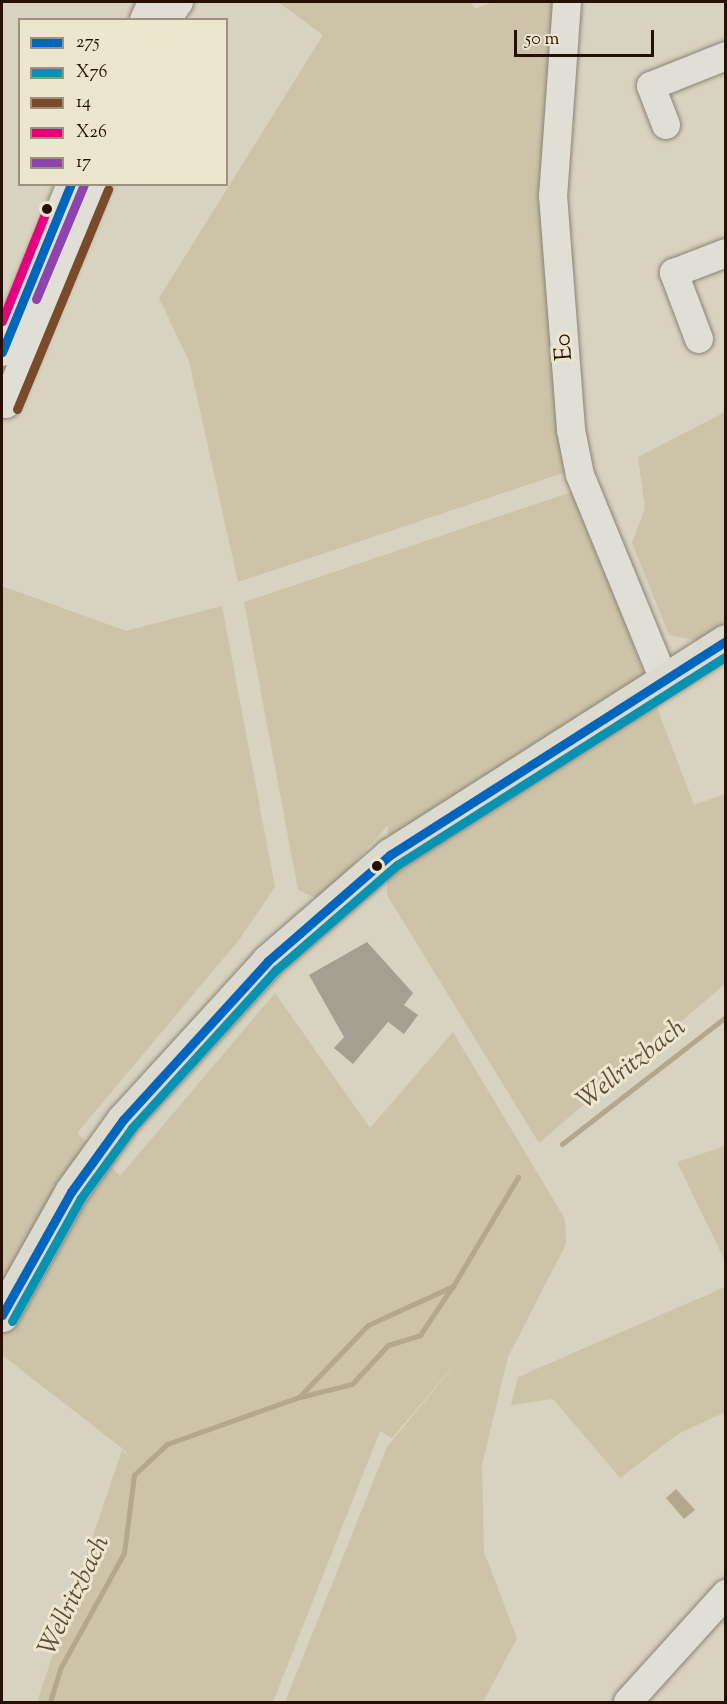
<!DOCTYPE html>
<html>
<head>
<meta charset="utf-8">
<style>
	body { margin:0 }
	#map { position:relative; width:727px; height:1704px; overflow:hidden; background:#d8d2c0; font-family:"Sorts Mill Goudy",serif }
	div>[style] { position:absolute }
	.green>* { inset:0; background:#ccc3a9 }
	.water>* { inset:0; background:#b3a78e }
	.stream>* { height:5px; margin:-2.5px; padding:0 2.5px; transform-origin:2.5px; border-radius:2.5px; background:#b3a78e }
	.building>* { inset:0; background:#a59f92 }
	.roads { filter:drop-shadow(0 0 2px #8a8377) drop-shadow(0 0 2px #8a8377) }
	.minor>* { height:28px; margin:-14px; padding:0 14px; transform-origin:14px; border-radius:14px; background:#e1dfd5 }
	.major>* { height:33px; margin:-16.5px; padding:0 16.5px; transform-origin:16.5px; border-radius:16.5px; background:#dcd9ce }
	.bus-1>* { height:9px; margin:-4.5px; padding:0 4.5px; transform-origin:4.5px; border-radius:4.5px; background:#0065bd }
	.bus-2>* { height:9px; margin:-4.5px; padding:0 4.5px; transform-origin:4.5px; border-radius:4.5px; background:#0692b0 }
	.bus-3>* { height:9px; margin:-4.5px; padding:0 4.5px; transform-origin:4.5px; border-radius:4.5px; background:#7a4b2a }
	.bus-4>* { height:9px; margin:-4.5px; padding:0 4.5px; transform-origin:4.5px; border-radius:4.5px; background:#e5007d }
	.bus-5>* { height:9px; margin:-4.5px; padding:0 4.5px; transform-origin:4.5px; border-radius:4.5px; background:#8e44ad }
	.dots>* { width:16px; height:16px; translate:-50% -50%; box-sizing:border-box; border:3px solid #ede6cf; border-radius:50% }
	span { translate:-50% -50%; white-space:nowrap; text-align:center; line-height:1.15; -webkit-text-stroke:6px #ede6cf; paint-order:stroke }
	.street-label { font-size:24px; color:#271003 }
	.water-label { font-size:26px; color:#5f4b38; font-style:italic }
	.frame { position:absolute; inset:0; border:3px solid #271003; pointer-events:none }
	.legend { position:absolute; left:18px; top:18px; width:210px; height:168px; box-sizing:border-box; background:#ede6cf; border:2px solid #9e907d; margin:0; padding:8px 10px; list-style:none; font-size:18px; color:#271003 }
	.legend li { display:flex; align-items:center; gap:12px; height:30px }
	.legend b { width:30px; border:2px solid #9e907d }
	.scale { position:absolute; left:514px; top:30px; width:140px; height:27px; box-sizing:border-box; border:3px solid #271003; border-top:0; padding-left:8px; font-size:18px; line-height:21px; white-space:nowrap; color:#271003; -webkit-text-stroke:4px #ede6cf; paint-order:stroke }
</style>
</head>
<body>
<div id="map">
	<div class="green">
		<div style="clip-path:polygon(278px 2px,471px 2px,475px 9px,493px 2px,559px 2px,569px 471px,238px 582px,189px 361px,159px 298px,323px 35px)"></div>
		<div style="clip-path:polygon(725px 412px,725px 627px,697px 641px,669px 635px,632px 543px,645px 508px,638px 457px)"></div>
		<div style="clip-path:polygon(575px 491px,694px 805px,725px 794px,725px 984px,539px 1143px,387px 895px,388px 825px,321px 900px,298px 890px,244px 602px)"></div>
		<div style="clip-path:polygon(2px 586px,126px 631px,222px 606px,275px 887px,239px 940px,77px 1133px,120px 1176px,275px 993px,370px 1128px,453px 1032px,565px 1219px,566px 1244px,508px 1357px,482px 1465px,484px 1552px,517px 1638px,483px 1702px,285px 1702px,387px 1447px,473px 1343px,392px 1438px,380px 1431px,273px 1702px,37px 1702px,122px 1450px,132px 1460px,122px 1448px,2px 1355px)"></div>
		<div style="clip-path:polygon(725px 1146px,726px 1146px,725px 1261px,677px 1162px)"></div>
		<div style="clip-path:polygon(725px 1287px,725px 1412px,678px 1434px,620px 1478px,553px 1399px,511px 1405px,518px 1377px)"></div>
	</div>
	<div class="water">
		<div style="clip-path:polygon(676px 1489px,695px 1510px,684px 1519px,666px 1498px)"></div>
	</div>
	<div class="stream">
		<div style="left:562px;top:1144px;width:207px;rotate:-37.8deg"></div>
		<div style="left:300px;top:1397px;width:54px;rotate:-14deg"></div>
		<div style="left:352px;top:1384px;width:53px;rotate:-47.3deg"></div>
		<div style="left:388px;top:1345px;width:34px;rotate:-17deg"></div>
		<div style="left:420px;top:1335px;width:58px;rotate:-56.3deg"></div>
		<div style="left:50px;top:1702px;width:37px;rotate:-73deg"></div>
		<div style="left:61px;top:1667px;width:130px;rotate:-61.1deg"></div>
		<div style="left:124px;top:1553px;width:79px;rotate:-82.7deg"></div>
		<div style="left:134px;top:1475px;width:45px;rotate:-43.2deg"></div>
		<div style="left:167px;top:1444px;width:140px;rotate:-19.6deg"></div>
		<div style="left:299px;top:1397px;width:100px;rotate:-46.2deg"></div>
		<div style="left:368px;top:1325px;width:94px;rotate:-24.6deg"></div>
		<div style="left:453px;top:1286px;width:127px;rotate:-59.2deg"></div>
	</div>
	<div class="building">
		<div style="clip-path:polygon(367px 942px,413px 993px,404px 1005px,418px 1015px,404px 1034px,388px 1022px,353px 1064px,334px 1048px,344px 1037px,309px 975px)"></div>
	</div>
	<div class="roads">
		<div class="minor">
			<div style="left:567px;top:2px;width:194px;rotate:94.1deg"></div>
			<div style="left:553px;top:195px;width:236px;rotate:85.6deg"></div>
			<div style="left:571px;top:430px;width:46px;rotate:78.7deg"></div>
			<div style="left:580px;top:475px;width:218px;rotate:67.7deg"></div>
			<div style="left:144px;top:20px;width:20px;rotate:-66deg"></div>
			<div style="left:166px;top:20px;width:22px;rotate:-54deg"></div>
			<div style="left:666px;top:125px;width:42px;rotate:-111deg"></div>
			<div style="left:651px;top:86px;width:81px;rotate:-21.8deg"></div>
			<div style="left:699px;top:339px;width:71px;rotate:-110.7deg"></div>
			<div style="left:674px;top:273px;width:56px;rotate:-21deg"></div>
			<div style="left:2px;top:352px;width:182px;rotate:-67.7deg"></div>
			<div style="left:6px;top:404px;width:238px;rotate:-67.5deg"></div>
			<div style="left:628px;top:1702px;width:146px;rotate:-47.8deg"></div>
		</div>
		<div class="major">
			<div style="left:2px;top:1315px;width:141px;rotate:-60.7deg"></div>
			<div style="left:71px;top:1192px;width:89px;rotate:-54.2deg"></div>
			<div style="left:123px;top:1120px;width:215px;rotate:-47.6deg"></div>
			<div style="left:268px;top:961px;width:162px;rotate:-41deg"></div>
			<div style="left:390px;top:855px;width:398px;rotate:-32.5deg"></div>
		</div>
	</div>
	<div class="bus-1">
		<div style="left:2px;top:352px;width:182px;rotate:-67.7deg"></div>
		<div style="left:2px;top:1315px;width:141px;rotate:-60.7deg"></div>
		<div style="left:71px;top:1192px;width:89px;rotate:-54.2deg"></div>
		<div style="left:123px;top:1120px;width:215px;rotate:-47.6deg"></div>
		<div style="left:268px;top:961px;width:162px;rotate:-41deg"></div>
		<div style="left:390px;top:855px;width:398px;rotate:-32.5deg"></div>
	</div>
	<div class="bus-2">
		<div style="left:12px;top:1321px;width:141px;rotate:-60.7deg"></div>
		<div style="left:81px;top:1198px;width:87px;rotate:-53.9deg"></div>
		<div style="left:132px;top:1128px;width:214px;rotate:-47.7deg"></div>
		<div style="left:276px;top:970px;width:160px;rotate:-41deg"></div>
		<div style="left:397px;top:865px;width:390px;rotate:-32.4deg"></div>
	</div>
	<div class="bus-3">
		<div style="left:17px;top:409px;width:238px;rotate:-67.5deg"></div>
	</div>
	<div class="bus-4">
		<div style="left:2px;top:321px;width:121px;rotate:-68.1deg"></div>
	</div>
	<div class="bus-5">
		<div style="left:36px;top:299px;width:125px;rotate:-67.3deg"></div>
	</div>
	<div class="dots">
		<div style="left:47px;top:209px;background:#271003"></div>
		<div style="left:377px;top:866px;background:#271003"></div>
	</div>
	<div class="street-label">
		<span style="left:565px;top:347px;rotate:-95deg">E0</span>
	</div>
	<div class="water-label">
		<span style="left:632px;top:1065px;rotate:-38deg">Wellritzbach</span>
		<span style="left:75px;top:1596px;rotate:-64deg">Wellritzbach</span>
	</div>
	<div class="frame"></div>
	<ul class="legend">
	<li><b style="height:8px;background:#0065bd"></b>275</li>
	<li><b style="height:8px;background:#0692b0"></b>X76</li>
	<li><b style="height:8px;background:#7a4b2a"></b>14</li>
	<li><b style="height:8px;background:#e5007d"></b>X26</li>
	<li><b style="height:8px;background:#8e44ad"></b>17</li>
	</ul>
	<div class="scale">50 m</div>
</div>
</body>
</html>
